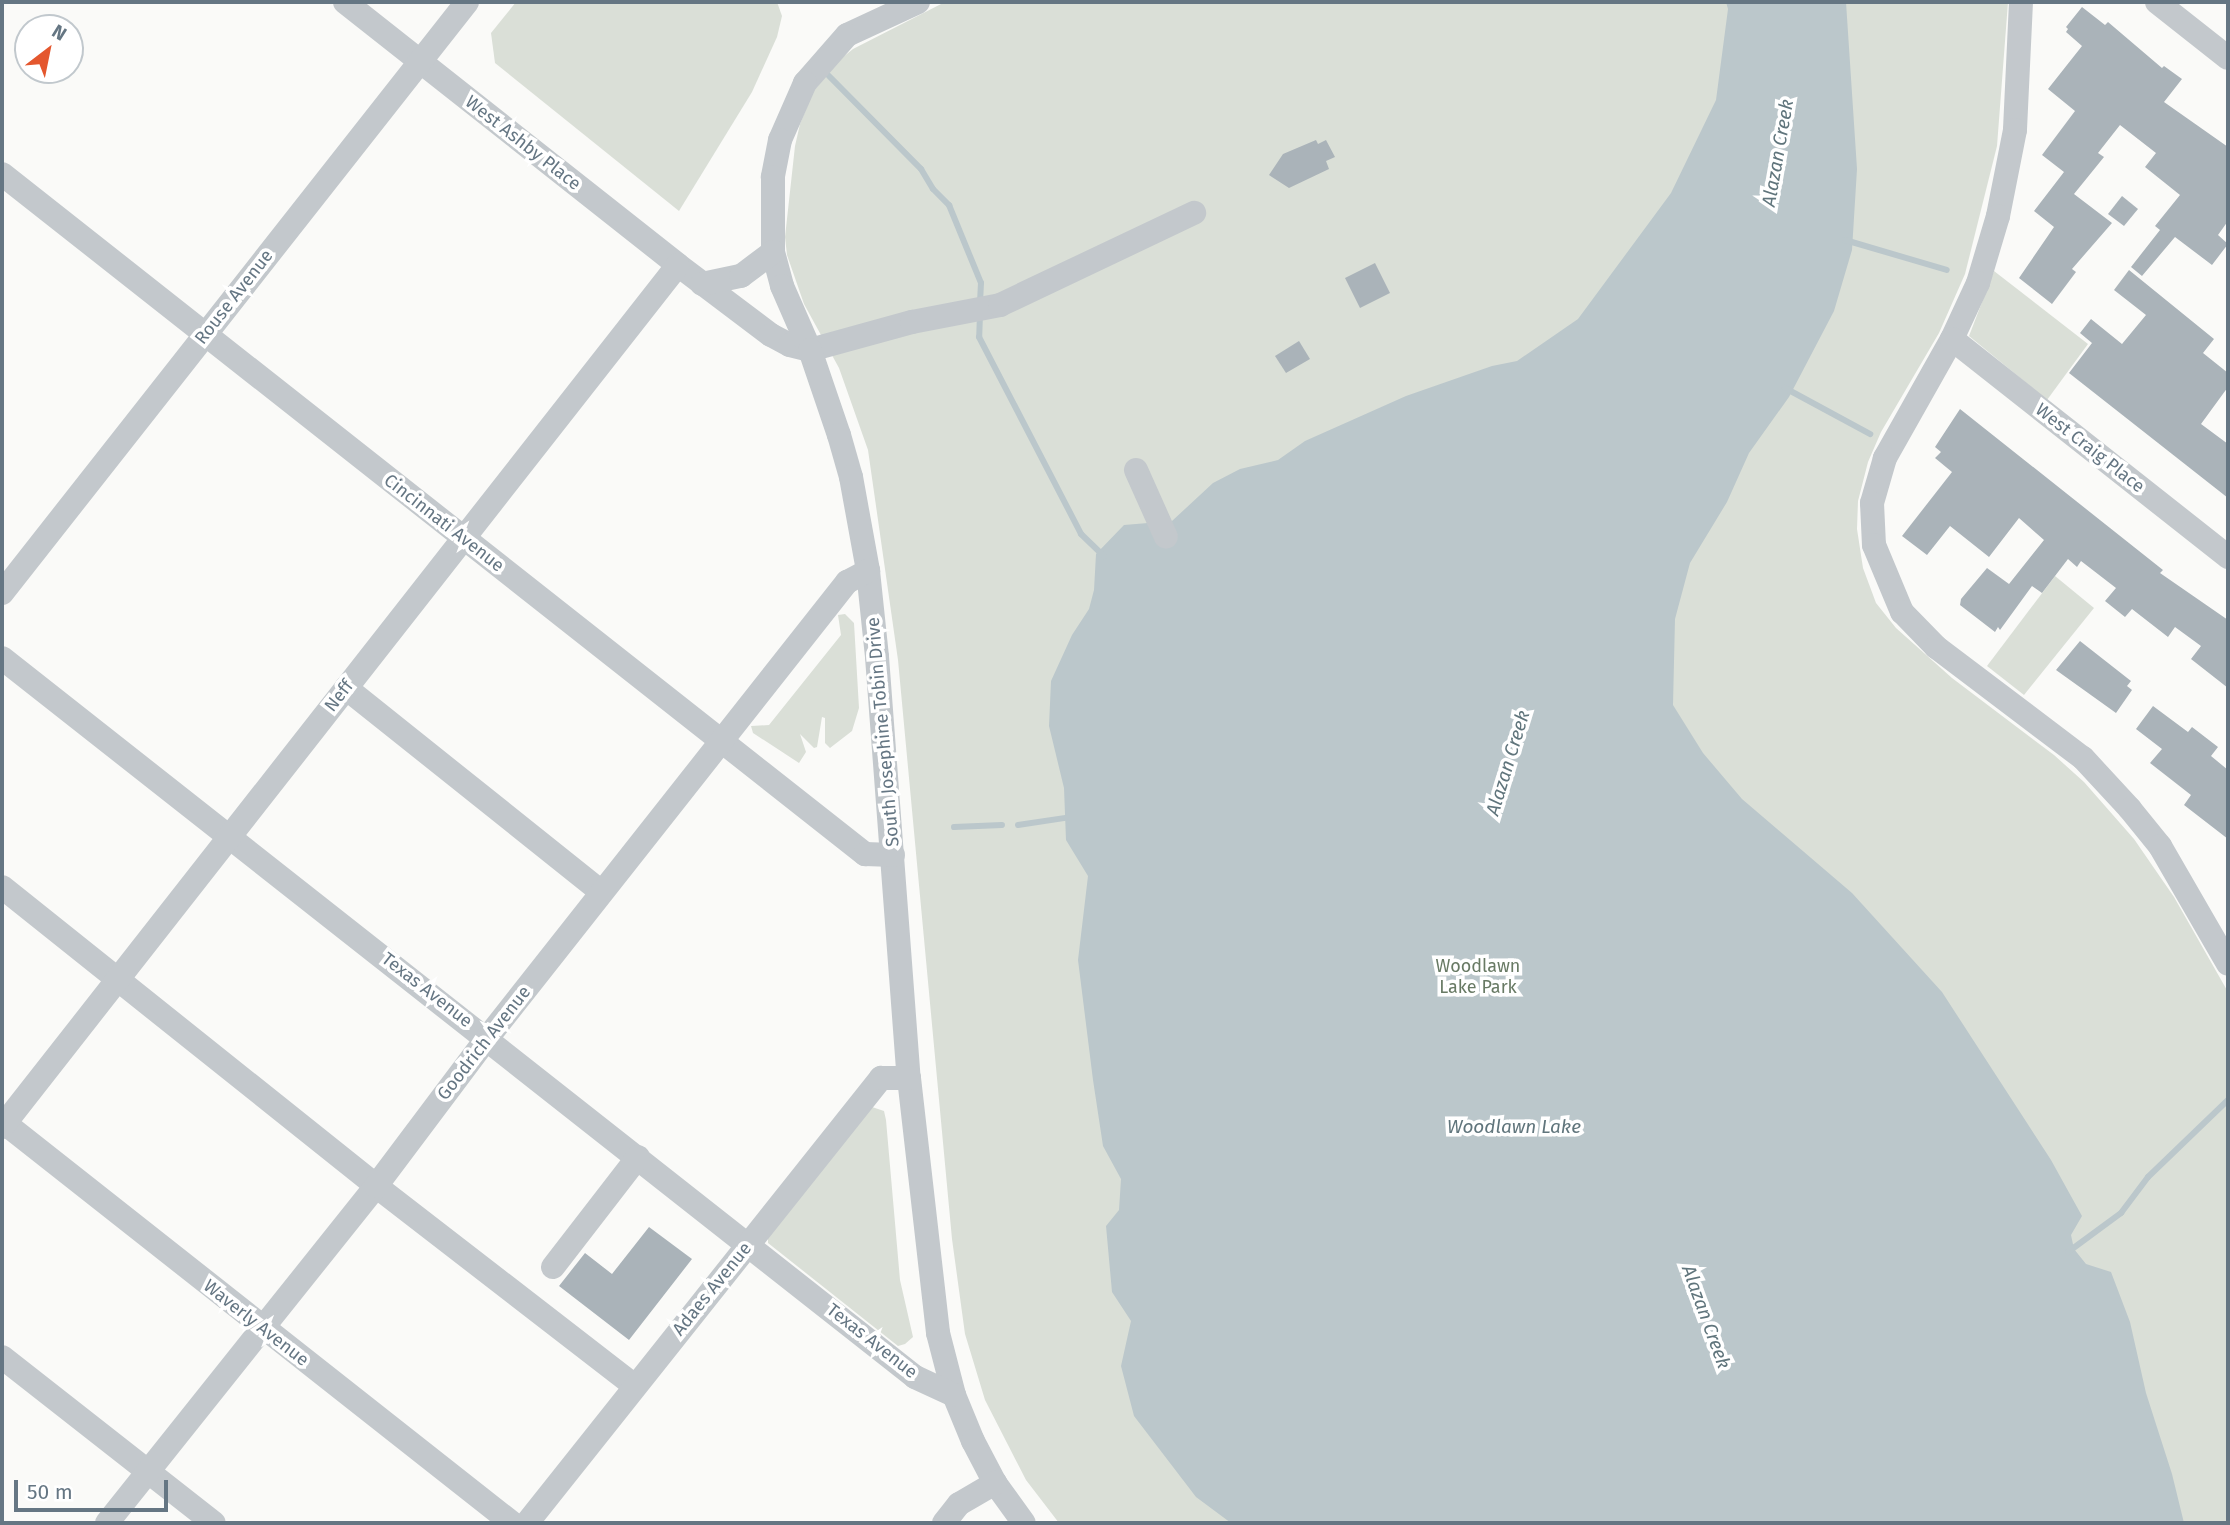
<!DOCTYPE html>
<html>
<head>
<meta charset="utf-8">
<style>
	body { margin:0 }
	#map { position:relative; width:2230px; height:1525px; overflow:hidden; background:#fafaf8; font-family:"Fira Sans",sans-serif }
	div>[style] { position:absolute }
	.green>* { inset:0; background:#dadfd7 }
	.water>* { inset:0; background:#bbc7cb }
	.stream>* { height:6px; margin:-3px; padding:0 3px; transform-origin:3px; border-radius:3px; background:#bbc7cb }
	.building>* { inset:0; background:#aab3b9 }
	.minor>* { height:24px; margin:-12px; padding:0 12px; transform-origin:12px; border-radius:12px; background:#c3c8cc }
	span { translate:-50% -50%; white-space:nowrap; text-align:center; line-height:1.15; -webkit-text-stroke:7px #fff; paint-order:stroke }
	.street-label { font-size:18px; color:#657683 }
	.park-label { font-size:18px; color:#687a64 }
	.water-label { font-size:19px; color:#60757c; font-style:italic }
	.frame { position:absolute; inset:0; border:4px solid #657683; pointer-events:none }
	.north { position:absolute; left:14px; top:14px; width:70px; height:70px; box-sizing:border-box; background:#fff; border:2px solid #c1c8cd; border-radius:50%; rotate:32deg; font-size:19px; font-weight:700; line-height:28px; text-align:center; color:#657683 }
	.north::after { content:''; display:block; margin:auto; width:24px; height:32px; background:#e4572e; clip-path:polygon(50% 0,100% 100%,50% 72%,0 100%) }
	.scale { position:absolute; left:14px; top:1480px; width:154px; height:32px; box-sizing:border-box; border:4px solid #657683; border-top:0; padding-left:9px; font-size:21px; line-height:24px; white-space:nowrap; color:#657683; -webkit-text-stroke:5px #fff; paint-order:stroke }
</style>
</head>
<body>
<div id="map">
	<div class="green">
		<div style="clip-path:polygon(516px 2px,777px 2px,782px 16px,777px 37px,752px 92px,679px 211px,495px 63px,491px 33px)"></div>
		<div style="clip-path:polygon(945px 2px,2008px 2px,1997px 146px,1965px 274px,1939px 333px,1881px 432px,1868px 462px,1858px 501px,1857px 529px,1863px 568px,1876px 603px,1896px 628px,1952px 678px,2054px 755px,2084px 782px,2134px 839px,2174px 897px,2228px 992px,2228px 1523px,1059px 1523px,1026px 1480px,985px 1400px,965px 1334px,952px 1239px,898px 660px,868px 450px,839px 368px,804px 304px,787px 255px,785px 237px,795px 146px,800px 124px,813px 92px,838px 61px,853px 49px)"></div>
		<div style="clip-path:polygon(1994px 271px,2088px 344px,2047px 400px,1969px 336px)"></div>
		<div style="clip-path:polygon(2055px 576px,2094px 608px,2024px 695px,1987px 666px)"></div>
		<div style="clip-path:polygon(845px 614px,854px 623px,859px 708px,852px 731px,830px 748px,825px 743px,825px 718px,822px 717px,817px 747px,814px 748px,800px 734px,806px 752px,799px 763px,753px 733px,751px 726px,769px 725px,841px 635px,838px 615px)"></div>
		<div style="clip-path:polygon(872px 1107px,884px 1111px,886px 1120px,900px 1280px,913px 1337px,905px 1344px,898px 1346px,768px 1243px,768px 1238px)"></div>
	</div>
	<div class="water">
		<div style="clip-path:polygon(1726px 2px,1846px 2px,1857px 169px,1852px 250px,1834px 311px,1789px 397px,1749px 453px,1727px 502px,1690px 563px,1675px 619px,1673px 705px,1703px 753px,1742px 799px,1852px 893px,1942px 992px,2051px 1160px,2082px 1216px,2071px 1235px,2074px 1249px,2086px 1264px,2111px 1272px,2130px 1322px,2146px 1393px,2172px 1474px,2184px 1523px,1231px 1523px,1196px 1497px,1134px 1416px,1121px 1366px,1131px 1321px,1112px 1292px,1106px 1226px,1119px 1210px,1121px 1179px,1103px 1146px,1093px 1080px,1078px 960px,1088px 876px,1066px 840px,1064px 788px,1049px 726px,1051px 681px,1072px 635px,1089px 609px,1094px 590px,1096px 554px,1124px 525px,1172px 521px,1213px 483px,1240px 469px,1278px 460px,1305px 441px,1406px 396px,1492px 366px,1517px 361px,1578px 319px,1671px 193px,1716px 100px,1728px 9px)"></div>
	</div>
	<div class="stream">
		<div style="left:829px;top:76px;width:131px;rotate:45.3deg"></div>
		<div style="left:921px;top:169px;width:23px;rotate:59deg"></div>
		<div style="left:933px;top:189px;width:23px;rotate:45deg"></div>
		<div style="left:949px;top:205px;width:84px;rotate:67.7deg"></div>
		<div style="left:981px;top:283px;width:20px;rotate:93deg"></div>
		<div style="left:1845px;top:240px;width:106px;rotate:16.4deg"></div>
		<div style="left:980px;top:314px;width:23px;rotate:92deg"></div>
		<div style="left:979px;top:337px;width:222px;rotate:62.6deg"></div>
		<div style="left:1081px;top:534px;width:32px;rotate:44deg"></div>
		<div style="left:1785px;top:388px;width:97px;rotate:28.4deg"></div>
		<div style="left:1018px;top:825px;width:48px;rotate:-8.5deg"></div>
		<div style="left:954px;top:827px;width:48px;rotate:-2.4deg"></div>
		<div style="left:2068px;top:1252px;width:66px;rotate:-36.3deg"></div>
		<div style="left:2121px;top:1213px;width:45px;rotate:-53.1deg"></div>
		<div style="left:2148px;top:1177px;width:111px;rotate:-43.9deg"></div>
	</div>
	<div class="building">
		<div style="clip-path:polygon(2082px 7px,2105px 25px,2108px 22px,2162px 68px,2164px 66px,2182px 79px,2164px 102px,2228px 147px,2228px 221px,2218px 235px,2228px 244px,2212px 265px,2175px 237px,2142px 276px,2131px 267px,2160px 230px,2155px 226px,2180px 195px,2145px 167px,2156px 153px,2120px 125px,2098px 153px,2104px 157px,2074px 194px,2112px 223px,2072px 269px,2076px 272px,2052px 304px,2019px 278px,2054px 227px,2034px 211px,2064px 172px,2042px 155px,2075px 111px,2048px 89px,2082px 46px,2066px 32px,2068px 29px,2066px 27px)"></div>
		<div style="clip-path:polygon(1316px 140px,1318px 144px,1326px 140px,1335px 157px,1326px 161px,1329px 169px,1289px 188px,1269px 175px,1283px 154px)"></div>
		<div style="clip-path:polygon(2122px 196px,2138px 209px,2124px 226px,2108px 214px)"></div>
		<div style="clip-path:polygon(1375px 263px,1390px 293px,1360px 308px,1345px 278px)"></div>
		<div style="clip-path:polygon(2129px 270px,2214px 339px,2203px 353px,2228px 373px,2228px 387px,2201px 424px,2228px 444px,2228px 498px,2069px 373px,2092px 343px,2080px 333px,2091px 319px,2122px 344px,2146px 315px,2114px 290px)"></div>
		<div style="clip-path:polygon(1299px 341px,1310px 359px,1286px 373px,1275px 356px)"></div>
		<div style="clip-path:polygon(1960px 409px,2163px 570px,2160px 573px,2228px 620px,2228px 688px,2191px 659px,2201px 646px,2175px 627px,2168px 637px,2132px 609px,2125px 617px,2105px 601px,2116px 588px,2081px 561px,2077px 567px,2068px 559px,2042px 593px,2032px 586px,2000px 630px,1998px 627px,1995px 632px,1960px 605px,1961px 599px,1987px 568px,2009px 584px,2044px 540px,2019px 518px,1989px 557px,1950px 526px,1927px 555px,1902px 536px,1952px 472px,1935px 458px,1941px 452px,1935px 447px)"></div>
		<div style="clip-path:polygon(2080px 641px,2131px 681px,2127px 686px,2132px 690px,2116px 713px,2056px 670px)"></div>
		<div style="clip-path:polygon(2153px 706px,2188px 732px,2192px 727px,2218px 747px,2211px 756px,2228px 770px,2228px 839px,2184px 805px,2191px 795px,2150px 763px,2162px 749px,2136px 729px)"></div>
		<div style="clip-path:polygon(649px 1227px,692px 1259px,629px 1340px,559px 1286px,585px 1253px,612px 1274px)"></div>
	</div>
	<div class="minor">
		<div style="left:345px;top:2px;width:424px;rotate:38.3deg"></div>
		<div style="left:678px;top:265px;width:116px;rotate:37deg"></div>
		<div style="left:771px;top:335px;width:21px;rotate:28deg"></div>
		<div style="left:790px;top:345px;width:21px;rotate:14deg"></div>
		<div style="left:810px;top:350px;width:106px;rotate:-15.4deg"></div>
		<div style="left:912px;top:322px;width:90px;rotate:-10.9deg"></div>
		<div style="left:1000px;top:305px;width:215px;rotate:-25.4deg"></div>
		<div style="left:918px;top:2px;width:78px;rotate:155.1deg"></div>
		<div style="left:847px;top:35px;width:64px;rotate:131.2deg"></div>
		<div style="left:805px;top:83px;width:62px;rotate:113.7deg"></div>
		<div style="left:780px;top:140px;width:38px;rotate:101deg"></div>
		<div style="left:773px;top:177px;width:75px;rotate:90deg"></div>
		<div style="left:773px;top:252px;width:35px;rotate:75deg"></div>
		<div style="left:782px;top:286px;width:70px;rotate:66.4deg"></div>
		<div style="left:810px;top:350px;width:90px;rotate:71.2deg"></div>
		<div style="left:839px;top:435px;width:44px;rotate:74.1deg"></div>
		<div style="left:851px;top:477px;width:96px;rotate:79.7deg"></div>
		<div style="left:868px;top:571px;width:86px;rotate:84deg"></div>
		<div style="left:877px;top:657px;width:422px;rotate:85.7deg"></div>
		<div style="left:909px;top:1078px;width:257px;rotate:83.5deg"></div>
		<div style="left:938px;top:1333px;width:64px;rotate:75.5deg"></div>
		<div style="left:954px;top:1395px;width:50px;rotate:67.6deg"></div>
		<div style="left:973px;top:1441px;width:47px;rotate:62.4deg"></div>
		<div style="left:995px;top:1483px;width:49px;rotate:54.1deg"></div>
		<div style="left:2021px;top:2px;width:128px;rotate:92.7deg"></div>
		<div style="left:2015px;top:130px;width:88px;rotate:101.2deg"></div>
		<div style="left:1998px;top:216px;width:70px;rotate:106.6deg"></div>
		<div style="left:1978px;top:283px;width:62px;rotate:114.9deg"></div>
		<div style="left:1952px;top:339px;width:137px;rotate:119.4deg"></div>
		<div style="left:1885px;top:458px;width:47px;rotate:106.1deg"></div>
		<div style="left:1872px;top:503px;width:42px;rotate:87.3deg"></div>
		<div style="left:1874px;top:545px;width:73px;rotate:67.3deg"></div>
		<div style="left:1902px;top:612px;width:49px;rotate:45.8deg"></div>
		<div style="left:1936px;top:647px;width:184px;rotate:37.1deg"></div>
		<div style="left:2083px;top:758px;width:69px;rotate:47.3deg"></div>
		<div style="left:2130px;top:809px;width:48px;rotate:51deg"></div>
		<div style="left:2160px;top:846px;width:136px;rotate:60deg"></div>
		<div style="left:2157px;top:2px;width:90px;rotate:38.3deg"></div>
		<div style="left:2px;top:174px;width:1099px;rotate:38.24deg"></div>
		<div style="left:865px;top:854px;width:28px;rotate:2deg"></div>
		<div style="left:702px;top:284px;width:40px;rotate:-12deg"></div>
		<div style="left:741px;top:276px;width:40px;rotate:-37deg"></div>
		<div style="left:1952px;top:339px;width:352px;rotate:38.3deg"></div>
		<div style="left:1136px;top:470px;width:73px;rotate:65.9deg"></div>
		<div style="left:2px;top:593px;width:752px;rotate:-51.8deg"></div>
		<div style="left:2px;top:658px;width:1162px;rotate:38.22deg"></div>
		<div style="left:915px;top:1377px;width:43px;rotate:24.8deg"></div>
		<div style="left:346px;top:688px;width:327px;rotate:38.6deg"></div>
		<div style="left:2px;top:887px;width:479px;rotate:38.6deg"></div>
		<div style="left:376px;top:1186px;width:327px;rotate:37.7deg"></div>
		<div style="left:2px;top:1121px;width:649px;rotate:38.25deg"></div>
		<div style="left:2px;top:1127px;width:1095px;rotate:-51.9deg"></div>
		<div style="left:553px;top:1267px;width:139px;rotate:-52.3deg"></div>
		<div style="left:2px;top:1357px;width:269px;rotate:38.1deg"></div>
		<div style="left:107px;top:1523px;width:431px;rotate:-51.4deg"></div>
		<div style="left:376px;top:1186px;width:186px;rotate:-53.1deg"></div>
		<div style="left:488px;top:1037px;width:580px;rotate:-51.73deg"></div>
		<div style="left:847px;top:582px;width:24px;rotate:-28deg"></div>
		<div style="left:527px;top:1523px;width:569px;rotate:-51.5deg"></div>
		<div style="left:881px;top:1078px;width:28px"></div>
		<div style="left:944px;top:1523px;width:24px;rotate:-52deg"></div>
		<div style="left:959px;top:1504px;width:42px;rotate:-30.3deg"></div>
	</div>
	<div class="street-label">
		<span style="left:523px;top:143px;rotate:38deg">West Ashby Place</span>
		<span style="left:234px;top:297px;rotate:-52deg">Rouse Avenue</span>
		<span style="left:2090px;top:448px;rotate:38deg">West Craig Place</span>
		<span style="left:444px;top:523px;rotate:38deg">Cincinnati Avenue</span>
		<span style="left:339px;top:696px;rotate:-52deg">Neff</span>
		<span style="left:883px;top:732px;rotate:-95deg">South Josephine Tobin Drive</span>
		<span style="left:427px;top:990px;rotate:38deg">Texas Avenue</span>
		<span style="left:484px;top:1043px;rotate:-52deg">Goodrich Avenue</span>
		<span style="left:712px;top:1289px;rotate:-51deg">Adaes Avenue</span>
		<span style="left:256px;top:1323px;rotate:38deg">Waverly Avenue</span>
		<span style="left:872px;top:1341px;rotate:38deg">Texas Avenue</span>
	</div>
	<div class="park-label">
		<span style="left:1478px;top:977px">Woodlawn<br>Lake Park</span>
	</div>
	<div class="water-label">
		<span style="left:1778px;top:153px;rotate:-80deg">Alazan Creek</span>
		<span style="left:1508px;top:763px;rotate:-73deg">Alazan Creek</span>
		<span style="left:1514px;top:1127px">Woodlawn Lake</span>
		<span style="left:1706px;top:1317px;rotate:70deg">Alazan Creek</span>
	</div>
	<div class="frame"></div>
	<div class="north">N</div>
	<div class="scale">50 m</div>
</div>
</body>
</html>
